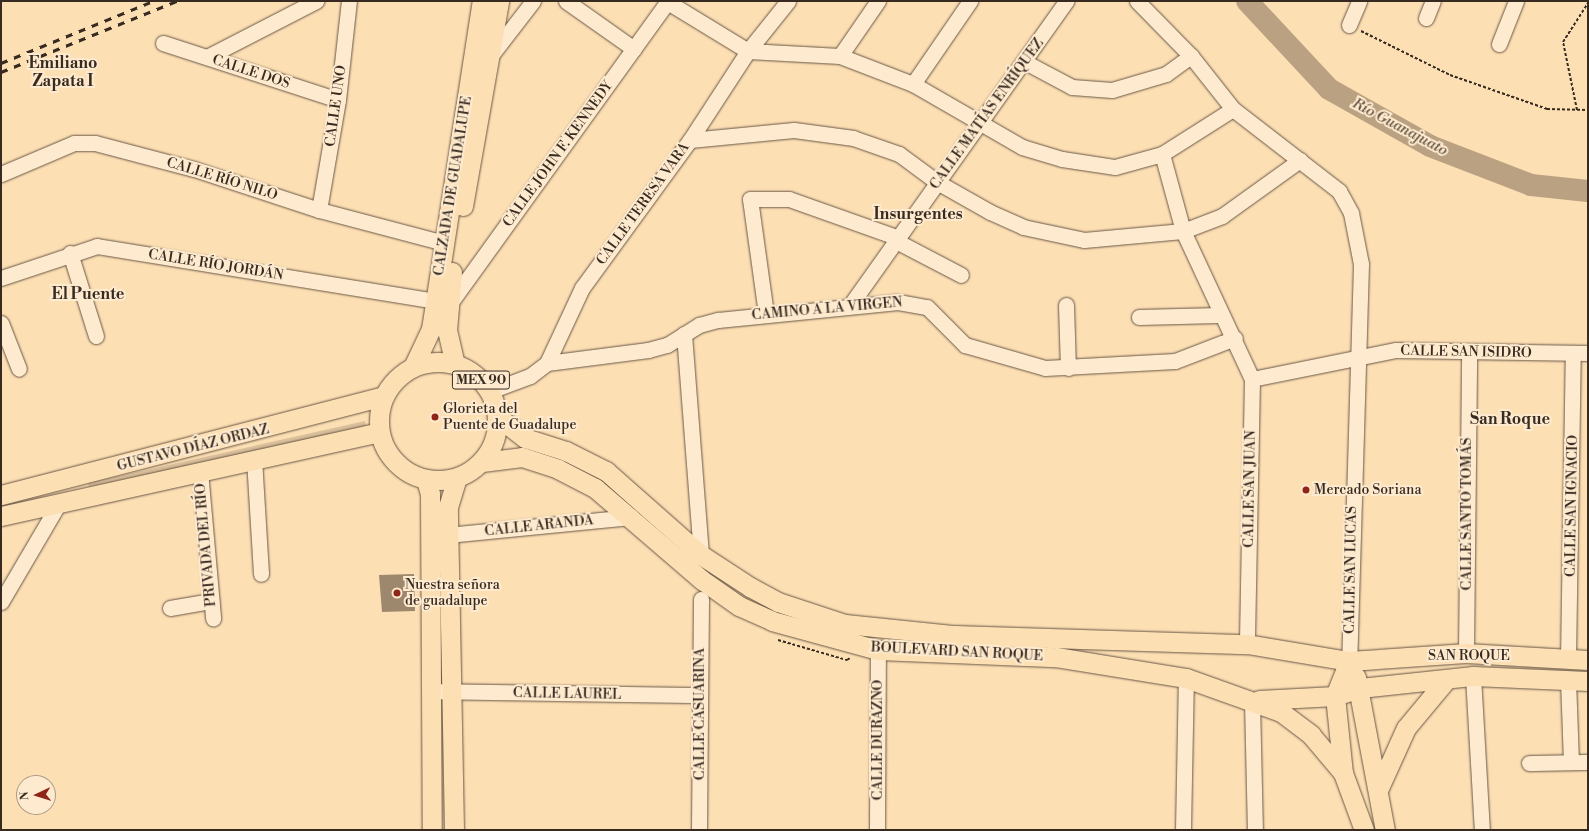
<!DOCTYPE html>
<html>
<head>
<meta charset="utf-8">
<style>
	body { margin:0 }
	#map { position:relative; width:1589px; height:831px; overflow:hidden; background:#fddfb4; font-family:"Libre Bodoni",serif }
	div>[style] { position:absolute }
	.green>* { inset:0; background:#dbc09b }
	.river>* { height:22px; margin:-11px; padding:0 11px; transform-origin:11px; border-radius:11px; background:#baa182 }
	.building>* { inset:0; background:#9e886d }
	.path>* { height:2px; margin-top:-1px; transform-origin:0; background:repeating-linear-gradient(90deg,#372a21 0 3px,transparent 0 5px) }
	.roads { filter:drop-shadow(0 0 1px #685746) drop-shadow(0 0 1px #685746) }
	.minor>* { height:15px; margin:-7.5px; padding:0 7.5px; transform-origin:7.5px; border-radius:7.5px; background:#feeace }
	.major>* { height:19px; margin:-9.5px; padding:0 9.5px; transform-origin:9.5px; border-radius:9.5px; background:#fddfb4 }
	.major>.ring { margin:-9.5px; padding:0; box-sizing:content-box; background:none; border:19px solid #fddfb4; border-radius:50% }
	.rail>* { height:3px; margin-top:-1.5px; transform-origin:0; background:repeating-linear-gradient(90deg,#372a21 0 7px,transparent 0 14px) }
	.dots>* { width:11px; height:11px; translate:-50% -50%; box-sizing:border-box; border:2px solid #feeace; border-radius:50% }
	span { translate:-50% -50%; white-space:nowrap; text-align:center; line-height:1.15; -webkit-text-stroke:4px #feeace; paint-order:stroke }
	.shield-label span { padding:1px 3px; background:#feeace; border:1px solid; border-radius:3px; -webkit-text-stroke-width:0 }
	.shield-label { font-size:13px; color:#372a21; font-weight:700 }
	.street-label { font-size:14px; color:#372a21 }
	.poi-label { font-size:14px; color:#372a21 }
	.left { translate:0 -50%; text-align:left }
	.water-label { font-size:15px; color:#5e4e3e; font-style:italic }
	.quarter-label { font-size:16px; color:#372a21; font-weight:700 }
	.frame { position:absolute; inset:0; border:2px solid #372a21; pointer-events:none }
	.north { position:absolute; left:16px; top:775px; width:40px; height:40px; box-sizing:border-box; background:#feeace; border:1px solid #ae9d89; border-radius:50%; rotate:266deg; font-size:11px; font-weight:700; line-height:16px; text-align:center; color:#372a21 }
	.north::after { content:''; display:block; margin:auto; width:14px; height:18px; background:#8f2418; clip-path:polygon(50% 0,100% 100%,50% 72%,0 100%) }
</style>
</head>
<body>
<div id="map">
	<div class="green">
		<div style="clip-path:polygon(365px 421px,366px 427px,89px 487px,88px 483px)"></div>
	</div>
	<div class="river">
		<div style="left:1247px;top:1px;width:120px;rotate:47deg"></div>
		<div style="left:1329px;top:89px;width:116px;rotate:29.4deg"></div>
		<div style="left:1430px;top:146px;width:108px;rotate:21.1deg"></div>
		<div style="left:1531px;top:185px;width:57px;rotate:6deg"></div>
	</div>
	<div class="building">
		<div style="clip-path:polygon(414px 574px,415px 611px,382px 612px,379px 575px)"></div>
	</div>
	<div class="path">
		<div style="left:1361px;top:31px;width:99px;rotate:26.3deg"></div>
		<div style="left:1450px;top:75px;width:103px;rotate:19.3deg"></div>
		<div style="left:1547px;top:109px;width:41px;rotate:1.4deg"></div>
		<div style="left:1577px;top:110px;width:69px;rotate:-101.6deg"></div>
		<div style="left:1563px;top:42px;width:46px;rotate:-57.3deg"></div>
		<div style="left:778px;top:640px;width:72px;rotate:16.2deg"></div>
		<div style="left:847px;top:660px;width:4px;rotate:-34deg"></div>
	</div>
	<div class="roads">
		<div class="minor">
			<div style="left:566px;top:1px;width:83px;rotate:35.2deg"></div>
			<div style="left:666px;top:1px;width:96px;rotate:31.4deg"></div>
			<div style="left:748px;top:51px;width:92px;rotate:3.1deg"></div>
			<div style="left:840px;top:56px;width:78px;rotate:21deg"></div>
			<div style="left:913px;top:84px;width:126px;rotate:30deg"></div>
			<div style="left:1022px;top:147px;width:42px;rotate:16.7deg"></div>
			<div style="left:1062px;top:159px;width:54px;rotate:8.6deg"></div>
			<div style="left:1115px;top:167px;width:49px;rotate:-15.5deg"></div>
			<div style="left:1162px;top:154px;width:84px;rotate:-32.4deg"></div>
			<div style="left:1137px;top:1px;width:77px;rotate:45.5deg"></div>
			<div style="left:1191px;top:56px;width:68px;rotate:51.6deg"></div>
			<div style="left:1233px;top:109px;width:134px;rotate:37.7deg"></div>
			<div style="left:1339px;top:191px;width:25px;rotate:61deg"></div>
			<div style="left:1351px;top:213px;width:52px;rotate:78.9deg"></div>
			<div style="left:1361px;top:264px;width:397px;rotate:91.7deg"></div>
			<div style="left:1426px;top:18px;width:18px;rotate:-68deg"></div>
			<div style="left:1349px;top:25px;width:26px;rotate:-67deg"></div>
			<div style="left:163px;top:43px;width:184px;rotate:18deg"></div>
			<div style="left:1499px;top:44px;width:46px;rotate:-68.4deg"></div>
			<div style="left:840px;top:56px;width:67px;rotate:-55.4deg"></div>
			<div style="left:207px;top:57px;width:123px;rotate:-27.2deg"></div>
			<div style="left:489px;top:58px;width:72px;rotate:-52.3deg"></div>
			<div style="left:1025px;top:62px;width:53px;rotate:28deg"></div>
			<div style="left:1072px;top:87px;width:40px;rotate:4.3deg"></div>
			<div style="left:1112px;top:90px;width:56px;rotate:-16.5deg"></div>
			<div style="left:1166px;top:74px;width:31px;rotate:-36deg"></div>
			<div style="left:913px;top:84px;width:101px;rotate:-55.5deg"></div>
			<div style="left:690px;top:140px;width:104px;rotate:-5.5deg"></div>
			<div style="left:794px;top:130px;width:60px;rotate:7.7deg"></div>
			<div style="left:853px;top:138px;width:49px;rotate:19.2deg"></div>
			<div style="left:899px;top:154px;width:47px;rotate:36.4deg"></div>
			<div style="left:937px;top:182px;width:61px;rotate:29.5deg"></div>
			<div style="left:990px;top:212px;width:36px;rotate:24deg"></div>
			<div style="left:1023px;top:227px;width:62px;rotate:12deg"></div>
			<div style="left:1084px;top:240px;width:99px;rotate:-5.2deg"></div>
			<div style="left:1183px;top:231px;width:42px;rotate:-21deg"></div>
			<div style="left:1222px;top:216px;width:96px;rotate:-35.7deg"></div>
			<div style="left:1162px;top:154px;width:80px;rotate:74.7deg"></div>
			<div style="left:1183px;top:231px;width:163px;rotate:65deg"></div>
			<div style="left:1252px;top:379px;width:265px;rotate:91.1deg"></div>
			<div style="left:1px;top:174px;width:79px;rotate:-23deg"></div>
			<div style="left:74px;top:143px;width:21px"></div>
			<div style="left:95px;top:143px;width:102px;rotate:14.7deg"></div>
			<div style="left:194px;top:169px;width:132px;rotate:18.2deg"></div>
			<div style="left:319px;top:210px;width:130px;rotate:14.7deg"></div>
			<div style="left:319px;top:210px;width:112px;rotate:-80.2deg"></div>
			<div style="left:338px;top:100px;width:100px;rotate:-83.7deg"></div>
			<div style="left:898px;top:242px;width:71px;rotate:27.6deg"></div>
			<div style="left:70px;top:253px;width:87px;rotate:72.6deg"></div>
			<div style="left:1px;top:278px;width:101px;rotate:-18.4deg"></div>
			<div style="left:97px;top:246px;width:343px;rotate:9.2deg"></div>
			<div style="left:851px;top:304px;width:372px;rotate:-54.6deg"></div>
			<div style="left:1066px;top:305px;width:63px;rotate:88.2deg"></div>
			<div style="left:448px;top:306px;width:376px;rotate:-54.2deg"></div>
			<div style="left:766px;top:314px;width:116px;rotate:-97.9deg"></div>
			<div style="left:750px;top:199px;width:39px"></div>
			<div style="left:789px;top:199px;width:117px;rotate:19.5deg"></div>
			<div style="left:1139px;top:317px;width:80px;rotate:-1.4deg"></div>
			<div style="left:1px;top:323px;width:49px;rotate:68.6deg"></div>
			<div style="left:684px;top:334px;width:222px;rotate:85.6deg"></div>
			<div style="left:547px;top:363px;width:102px;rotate:-7.3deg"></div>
			<div style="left:648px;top:350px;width:20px;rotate:-15deg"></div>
			<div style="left:667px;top:345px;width:38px;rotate:-32deg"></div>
			<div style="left:699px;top:325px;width:20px;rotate:-15deg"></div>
			<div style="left:718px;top:320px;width:181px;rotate:-5.7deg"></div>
			<div style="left:898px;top:302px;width:29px;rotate:10deg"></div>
			<div style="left:927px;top:307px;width:54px;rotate:45deg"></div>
			<div style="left:965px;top:345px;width:83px;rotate:16deg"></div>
			<div style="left:1045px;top:368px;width:130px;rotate:-3.1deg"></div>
			<div style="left:1175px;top:361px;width:64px;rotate:-21deg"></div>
			<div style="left:1252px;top:379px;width:147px;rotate:-11.4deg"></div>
			<div style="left:1396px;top:350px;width:192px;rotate:0.9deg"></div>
			<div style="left:490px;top:391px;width:43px;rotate:-20.6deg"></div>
			<div style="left:530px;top:376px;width:21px;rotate:-37deg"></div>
			<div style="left:547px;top:363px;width:83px;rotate:-65deg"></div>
			<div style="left:582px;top:288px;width:183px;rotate:-53.9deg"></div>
			<div style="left:690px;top:140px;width:106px;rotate:-56.9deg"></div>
			<div style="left:748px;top:51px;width:64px;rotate:-51.3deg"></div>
			<div style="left:254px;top:459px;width:115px;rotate:86.5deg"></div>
			<div style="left:200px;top:471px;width:148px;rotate:84.9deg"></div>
			<div style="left:447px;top:535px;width:185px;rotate:-5.6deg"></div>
			<div style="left:1px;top:602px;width:113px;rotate:-59.6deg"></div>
			<div style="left:170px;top:608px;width:42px;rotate:-9.7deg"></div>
			<div style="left:1466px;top:653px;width:302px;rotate:-89.4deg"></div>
			<div style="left:1568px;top:659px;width:306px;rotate:-89.1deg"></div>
			<div style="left:1473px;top:676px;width:154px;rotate:86.7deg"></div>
			<div style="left:1568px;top:680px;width:82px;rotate:87.9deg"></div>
			<div style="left:433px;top:691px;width:267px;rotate:0.9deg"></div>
			<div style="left:1252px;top:701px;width:129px;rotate:88.7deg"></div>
			<div style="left:1529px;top:763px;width:59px;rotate:-1deg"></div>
			<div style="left:699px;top:830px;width:231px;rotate:-89.5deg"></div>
			<div style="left:877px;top:830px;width:180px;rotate:-89.7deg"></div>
			<div style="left:1183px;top:830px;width:152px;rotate:-88.9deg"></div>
		</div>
		<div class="major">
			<div style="left:463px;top:206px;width:208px;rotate:-80deg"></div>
			<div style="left:452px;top:272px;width:58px;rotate:94.9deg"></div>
			<div style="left:447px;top:330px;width:35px;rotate:77deg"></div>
			<div class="ring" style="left:379px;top:362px;width:99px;height:99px"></div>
			<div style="left:413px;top:367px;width:42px;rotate:-64.7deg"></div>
			<div style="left:431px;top:329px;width:332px;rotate:-81.2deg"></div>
			<div style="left:498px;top:417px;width:34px;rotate:38deg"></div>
			<div style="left:525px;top:438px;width:43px;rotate:17.6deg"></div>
			<div style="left:566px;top:451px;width:45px;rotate:26.6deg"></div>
			<div style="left:606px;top:471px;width:127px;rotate:41.5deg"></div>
			<div style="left:701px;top:555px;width:59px;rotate:33.1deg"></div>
			<div style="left:750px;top:587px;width:32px;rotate:28deg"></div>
			<div style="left:778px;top:602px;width:71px;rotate:18.2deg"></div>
			<div style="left:845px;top:624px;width:110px;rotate:5.8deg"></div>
			<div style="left:954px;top:635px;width:293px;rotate:1.8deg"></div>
			<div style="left:1247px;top:644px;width:103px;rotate:9.5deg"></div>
			<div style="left:1349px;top:661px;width:117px;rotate:-3.9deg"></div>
			<div style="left:1466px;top:653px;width:122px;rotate:3.3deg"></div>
			<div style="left:482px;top:462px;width:40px;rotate:-7.1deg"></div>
			<div style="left:522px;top:457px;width:38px;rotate:18deg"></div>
			<div style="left:558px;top:469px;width:42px;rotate:27.2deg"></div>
			<div style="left:595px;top:488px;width:141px;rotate:40.7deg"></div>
			<div style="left:702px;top:580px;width:45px;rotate:35.1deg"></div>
			<div style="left:739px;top:606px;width:36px;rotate:24deg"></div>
			<div style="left:772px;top:621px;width:110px;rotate:15.3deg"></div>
			<div style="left:878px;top:650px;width:178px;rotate:2.3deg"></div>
			<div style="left:1056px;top:657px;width:132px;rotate:9.2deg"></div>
			<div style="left:1186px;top:678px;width:101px;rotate:19.7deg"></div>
			<div style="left:1281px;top:712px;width:38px;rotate:37deg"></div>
			<div style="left:1311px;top:735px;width:50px;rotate:49.9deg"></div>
			<div style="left:426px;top:480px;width:15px;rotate:74deg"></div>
			<div style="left:430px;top:494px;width:336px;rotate:89.7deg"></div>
			<div style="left:1px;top:495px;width:396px;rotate:-14.5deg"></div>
			<div style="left:1px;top:516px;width:387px;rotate:-12.5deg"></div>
			<div style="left:1349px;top:661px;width:38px;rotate:112deg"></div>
			<div style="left:1335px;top:696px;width:77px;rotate:84.1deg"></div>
			<div style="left:1343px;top:773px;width:61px;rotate:69.8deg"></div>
			<div style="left:1356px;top:677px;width:156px;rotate:79.3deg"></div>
			<div style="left:1259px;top:700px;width:76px;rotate:-3deg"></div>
			<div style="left:1335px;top:696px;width:26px;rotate:-18deg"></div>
			<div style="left:1360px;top:688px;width:114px;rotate:-6.1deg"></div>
			<div style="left:1473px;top:676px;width:115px;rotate:2.5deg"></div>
			<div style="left:1378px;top:790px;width:68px;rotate:-65.7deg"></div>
			<div style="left:1406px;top:728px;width:61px;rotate:-50.3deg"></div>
			<div style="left:454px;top:830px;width:323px;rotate:-91.1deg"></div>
			<div style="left:448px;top:507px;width:30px;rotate:-73deg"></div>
		</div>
	</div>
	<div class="rail">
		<div style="left:1px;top:63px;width:164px;rotate:-22.2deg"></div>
		<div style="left:1px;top:72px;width:190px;rotate:-22deg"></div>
	</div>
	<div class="dots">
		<div style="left:435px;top:417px;background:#8f2418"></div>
		<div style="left:1306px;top:490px;background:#8f2418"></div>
		<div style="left:397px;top:593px;background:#8f2418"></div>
	</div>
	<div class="shield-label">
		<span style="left:481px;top:380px">MEX 90</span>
	</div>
	<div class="street-label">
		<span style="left:251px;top:72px;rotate:18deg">CALLE DOS</span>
		<span style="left:336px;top:106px;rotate:-82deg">CALLE UNO</span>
		<span style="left:987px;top:114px;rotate:-54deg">CALLE MATÍAS ENRÍQUEZ</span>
		<span style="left:558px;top:154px;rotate:-54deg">CALLE JOHN F. KENNEDY</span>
		<span style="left:222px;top:179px;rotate:17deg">CALLE RÍO NILO</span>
		<span style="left:453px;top:186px;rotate:-81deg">CALZADA DE GUADALUPE</span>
		<span style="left:643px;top:204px;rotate:-54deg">CALLE TERESA VARA</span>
		<span style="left:216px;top:265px;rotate:9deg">CALLE RÍO JORDÁN</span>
		<span style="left:827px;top:309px;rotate:-5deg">CAMINO A LA VIRGEN</span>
		<span style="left:1466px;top:352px;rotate:1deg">CALLE SAN ISIDRO</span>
		<span style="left:193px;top:448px;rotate:-14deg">GUSTAVO DÍAZ ORDAZ</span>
		<span style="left:1250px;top:489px;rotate:-89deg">CALLE SAN JUAN</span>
		<span style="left:1572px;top:506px;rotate:-89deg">CALLE SAN IGNACIO</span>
		<span style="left:1467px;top:514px;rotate:-90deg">CALLE SANTO TOMÁS</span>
		<span style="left:539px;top:526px;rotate:-6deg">CALLE ARANDA</span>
		<span style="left:206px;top:545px;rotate:-95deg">PRIVADA DEL RÍO</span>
		<span style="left:1351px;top:570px;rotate:-89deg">CALLE SAN LUCAS</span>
		<span style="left:957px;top:652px;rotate:3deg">BOULEVARD SAN ROQUE</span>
		<span style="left:1469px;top:656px">SAN ROQUE</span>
		<span style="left:567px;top:694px;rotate:1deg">CALLE LAUREL</span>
		<span style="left:700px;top:714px;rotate:-90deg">CALLE CASUARINA</span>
		<span style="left:878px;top:740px;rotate:-90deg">CALLE DURAZNO</span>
	</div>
	<div class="poi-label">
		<span class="left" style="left:443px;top:417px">Glorieta del<br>Puente de Guadalupe</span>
		<span class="left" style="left:1314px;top:490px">Mercado Soriana</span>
		<span class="left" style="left:405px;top:593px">Nuestra señora<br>de guadalupe</span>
	</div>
	<div class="water-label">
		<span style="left:1400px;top:127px;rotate:28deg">Río Guanajuato</span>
	</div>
	<div class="quarter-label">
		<span style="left:63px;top:72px">Emiliano<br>Zapata I</span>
		<span style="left:918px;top:214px">Insurgentes</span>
		<span style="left:88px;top:294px">El Puente</span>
		<span style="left:1510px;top:419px">San Roque</span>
	</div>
	<div class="frame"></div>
	<div class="north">N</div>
</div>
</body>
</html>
